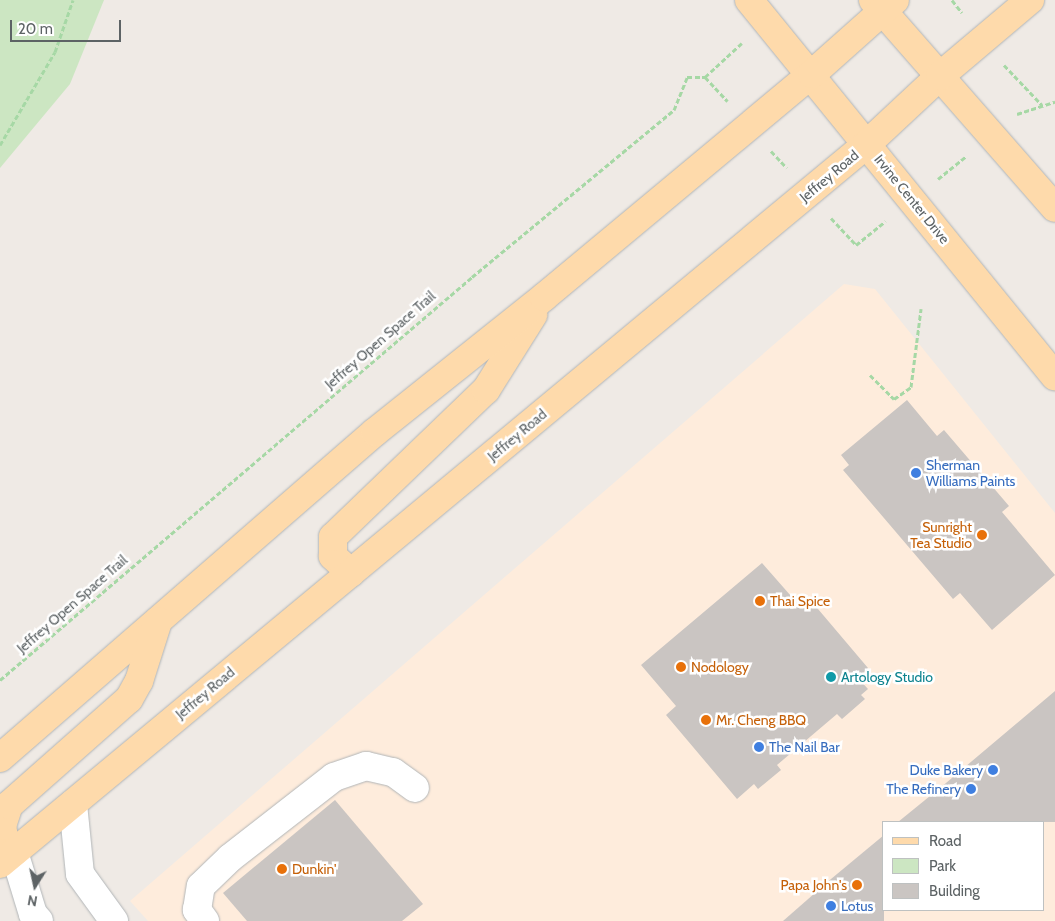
<!DOCTYPE html>
<html>
<head>
<meta charset="utf-8">
<style>
	body { margin:0 }
	#map { position:relative; width:1055px; height:921px; overflow:hidden; background:#efeae5; font-family:Cabin,sans-serif }
	div>[style] { position:absolute }
	.commercial>* { inset:0; background:#feecdc }
	.green>* { inset:0; background:#cce6c2 }
	.building>* { inset:0; background:#cac5c2 }
	.path>* { height:3px; margin-top:-1.5px; transform-origin:0; background:repeating-linear-gradient(90deg,#a6d8a5 0 5px,transparent 0 7.5px) }
	.roads { filter:drop-shadow(0 0 1px #b1b5b7) drop-shadow(0 0 1px #b1b5b7) }
	.minor>* { height:28px; margin:-14px; padding:0 14px; transform-origin:14px; border-radius:14px; background:#fff }
	.major>* { height:28px; margin:-14px; padding:0 14px; transform-origin:14px; border-radius:14px; background:#fedaab }
	.dots>* { width:14px; height:14px; translate:-50% -50%; box-sizing:border-box; border:2px solid #fff; border-radius:50% }
	span { translate:-50% -50%; white-space:nowrap; text-align:center; line-height:1.15; -webkit-text-stroke:5px #fff; paint-order:stroke }
	.street-label { font-size:14px; color:#5d6365 }
	.shop-label { font-size:14px; color:#366cbe }
	.left { translate:0 -50%; text-align:left }
	.right { translate:-100% -50%; text-align:right }
	.food-label { font-size:14px; color:#c56008 }
	.culture-label { font-size:14px; color:#0d838f }
	.legend { position:absolute; left:882px; top:821px; width:162px; height:90px; box-sizing:border-box; background:#fff; border:1px solid #bec1c1; margin:0; padding:6px 9px; list-style:none; font-size:15px; color:#5d6365 }
	.legend li { display:flex; align-items:center; gap:10px; height:25px }
	.legend b { width:25px; border:1px solid #bec1c1 }
	.north { position:absolute; left:10px; top:861px; width:50px; height:50px; -webkit-text-stroke:4px #fff; paint-order:stroke; rotate:190deg; font-size:14px; font-weight:700; line-height:20px; text-align:center; color:#5d6365 }
	.north::after { content:''; display:block; margin:auto; width:18px; height:22px; background:#5d6365; clip-path:polygon(50% 0,100% 100%,50% 72%,0 100%) }
	.scale { position:absolute; left:10px; top:20px; width:111px; height:22px; box-sizing:border-box; border:2px solid #5d6365; border-top:0; padding-left:6px; font-size:15px; line-height:18px; white-space:nowrap; color:#5d6365; -webkit-text-stroke:4px #fff; paint-order:stroke }
</style>
</head>
<body>
<div id="map">
	<div class="commercial">
		<div style="clip-path:polygon(evenodd,844px 284px,875px 289px,1055px 513px,1055px 921px,148px 921px,130px 901px,844px 284px,884px 822px,1044px 822px,1044px 910px,884px 910px,884px 822px)"></div>
	</div>
	<div class="green">
		<div style="clip-path:polygon(0 0,104px 0,70px 84px,0 168px)"></div>
	</div>
	<div class="building">
		<div style="clip-path:polygon(907px 400px,937px 436px,944px 430px,1009px 506px,1002px 512px,1055px 575px,992px 630px,960px 593px,953px 599px,843px 470px,849px 465px,841px 455px)"></div>
		<div style="clip-path:polygon(762px 563px,798px 604px,807px 596px,868px 668px,858px 678px,868px 689px,861px 695px,865px 699px,842px 719px,837px 714px,777px 765px,781px 770px,758px 789px,754px 784px,737px 799px,666px 715px,676px 706px,641px 665px)"></div>
		<div style="clip-path:polygon(1055px 691px,1055px 822px,898px 822px,946px 783px)"></div>
		<div style="clip-path:polygon(335px 800px,423px 904px,402px 921px,247px 921px,223px 893px)"></div>
		<div style="clip-path:polygon(884px 835px,884px 921px,783px 921px,831px 879px)"></div>
	</div>
	<div class="path">
		<div style="left:952px;top:0;width:16px;rotate:52deg"></div>
		<div style="left:1004px;top:65px;width:55px;rotate:46.5deg"></div>
		<div style="left:705px;top:77px;width:33px;rotate:47deg"></div>
		<div style="left:1017px;top:114px;width:40px;rotate:-18deg"></div>
		<div style="left:0;top:145px;width:108px;rotate:-59.4deg"></div>
		<div style="left:55px;top:52px;width:55px;rotate:-70.9deg"></div>
		<div style="left:771px;top:151px;width:23px;rotate:47deg"></div>
		<div style="left:938px;top:179px;width:36px;rotate:-39deg"></div>
		<div style="left:831px;top:218px;width:37px;rotate:47deg"></div>
		<div style="left:856px;top:245px;width:38px;rotate:-39deg"></div>
		<div style="left:870px;top:375px;width:34px;rotate:45deg"></div>
		<div style="left:894px;top:399px;width:21px;rotate:-35deg"></div>
		<div style="left:911px;top:387px;width:79px;rotate:-82.7deg"></div>
		<div style="left:0;top:680px;width:621px;rotate:-40.49deg"></div>
		<div style="left:472px;top:277px;width:262px;rotate:-39.6deg"></div>
		<div style="left:674px;top:110px;width:35px;rotate:-68deg"></div>
		<div style="left:687px;top:77px;width:18px"></div>
		<div style="left:705px;top:77px;width:50px;rotate:-42.6deg"></div>
	</div>
	<div class="roads">
		<div class="minor">
			<div style="left:73px;top:804px;width:70px;rotate:84.3deg"></div>
			<div style="left:80px;top:874px;width:58px;rotate:54.1deg"></div>
			<div style="left:14px;top:852px;width:65px;rotate:73deg"></div>
			<div style="left:33px;top:914px;width:9px;rotate:49deg"></div>
			<div style="left:205px;top:921px;width:14px;rotate:-126deg"></div>
			<div style="left:197px;top:910px;width:24px;rotate:-81deg"></div>
			<div style="left:201px;top:886px;width:40px;rotate:-44deg"></div>
			<div style="left:230px;top:858px;width:132px;rotate:-37.9deg"></div>
			<div style="left:334px;top:777px;width:34px;rotate:-19deg"></div>
			<div style="left:366px;top:766px;width:28px;rotate:13deg"></div>
			<div style="left:393px;top:772px;width:27px;rotate:36deg"></div>
		</div>
		<div class="major">
			<div style="left:749px;top:0;width:485px;rotate:50.9deg"></div>
			<div style="left:873px;top:0;width:276px;rotate:48.8deg"></div>
			<div style="left:351px;top:573px;width:25px;rotate:-137deg"></div>
			<div style="left:333px;top:556px;width:19px;rotate:-90deg"></div>
			<div style="left:333px;top:537px;width:212px;rotate:-43.9deg"></div>
			<div style="left:486px;top:390px;width:89px;rotate:-57.9deg"></div>
			<div style="left:0;top:758px;width:497px;rotate:-41deg"></div>
			<div style="left:375px;top:432px;width:216px;rotate:-38.6deg"></div>
			<div style="left:544px;top:297px;width:349px;rotate:-39.8deg"></div>
			<div style="left:812px;top:74px;width:111px;rotate:-41.7deg"></div>
			<div style="left:14px;top:852px;width:18px;rotate:-124deg"></div>
			<div style="left:4px;top:837px;width:11px;rotate:-100deg"></div>
			<div style="left:2px;top:826px;width:22px;rotate:-72deg"></div>
			<div style="left:9px;top:805px;width:160px;rotate:-41.5deg"></div>
			<div style="left:129px;top:699px;width:21px;rotate:-61deg"></div>
			<div style="left:139px;top:681px;width:63px;rotate:-72.4deg"></div>
			<div style="left:0;top:864px;width:1127px;rotate:-39.71deg"></div>
			<div style="left:867px;top:144px;width:100px;rotate:-43deg"></div>
			<div style="left:940px;top:76px;width:118px;rotate:-40.2deg"></div>
		</div>
	</div>
	<div class="dots">
		<div style="left:916px;top:473px;background:#3f7fe0"></div>
		<div style="left:982px;top:535px;background:#e8710a"></div>
		<div style="left:760px;top:601px;background:#e8710a"></div>
		<div style="left:681px;top:667px;background:#e8710a"></div>
		<div style="left:831px;top:677px;background:#0f9aa8"></div>
		<div style="left:706px;top:720px;background:#e8710a"></div>
		<div style="left:759px;top:747px;background:#3f7fe0"></div>
		<div style="left:993px;top:770px;background:#3f7fe0"></div>
		<div style="left:971px;top:789px;background:#3f7fe0"></div>
		<div style="left:282px;top:869px;background:#e8710a"></div>
		<div style="left:857px;top:885px;background:#e8710a"></div>
		<div style="left:831px;top:906px;background:#3f7fe0"></div>
	</div>
	<div class="street-label">
		<span style="left:829px;top:176px;rotate:-40deg">Jeffrey Road</span>
		<span style="left:912px;top:199px;rotate:51deg">Irvine Center Drive</span>
		<span style="left:380px;top:340px;rotate:-41deg">Jeffrey Open Space Trail</span>
		<span style="left:517px;top:435px;rotate:-40deg">Jeffrey Road</span>
		<span style="left:72px;top:604px;rotate:-41deg">Jeffrey Open Space Trail</span>
		<span style="left:205px;top:693px;rotate:-40deg">Jeffrey Road</span>
	</div>
	<div class="shop-label">
		<span class="left" style="left:926px;top:473px">Sherman<br>Williams Paints</span>
		<span class="left" style="left:769px;top:747px">The Nail Bar</span>
		<span class="right" style="left:983px;top:770px">Duke Bakery</span>
		<span class="right" style="left:961px;top:789px">The Refinery</span>
		<span class="left" style="left:841px;top:906px">Lotus</span>
	</div>
	<div class="food-label">
		<span class="right" style="left:972px;top:535px">Sunright<br>Tea Studio</span>
		<span class="left" style="left:770px;top:601px">Thai Spice</span>
		<span class="left" style="left:691px;top:667px">Nodology</span>
		<span class="left" style="left:716px;top:720px">Mr. Cheng BBQ</span>
		<span class="left" style="left:292px;top:869px">Dunkin'</span>
		<span class="right" style="left:847px;top:885px">Papa John's</span>
	</div>
	<div class="culture-label">
		<span class="left" style="left:841px;top:677px">Artology Studio</span>
	</div>
	<ul class="legend">
	<li><b style="height:6px;background:#fedaab"></b>Road</li>
	<li><b style="height:14px;background:#cce6c2"></b>Park</li>
	<li><b style="height:14px;background:#cac5c2"></b>Building</li>
	</ul>
	<div class="north">N</div>
	<div class="scale">20 m</div>
</div>
</body>
</html>
